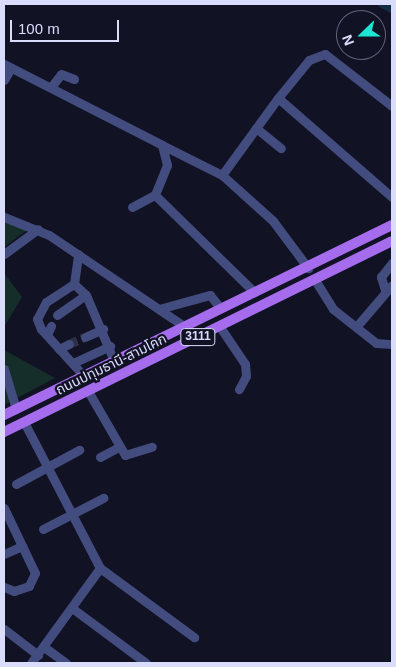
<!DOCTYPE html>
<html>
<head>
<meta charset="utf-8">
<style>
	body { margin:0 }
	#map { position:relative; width:396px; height:667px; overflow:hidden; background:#121225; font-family:Arial,"Noto Sans Thai",sans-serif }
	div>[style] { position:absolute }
	.green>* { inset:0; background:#162e29 }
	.canal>* { height:8px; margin:-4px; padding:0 4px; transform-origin:4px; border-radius:4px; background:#122d43 }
	.minor-tunnel>* { height:9px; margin-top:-4.5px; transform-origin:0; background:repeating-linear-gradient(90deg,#303045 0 9px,transparent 0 13.5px) }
	.minor>* { height:9px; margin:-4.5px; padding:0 4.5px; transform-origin:4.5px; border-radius:4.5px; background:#424c7e }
	.major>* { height:10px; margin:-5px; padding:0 5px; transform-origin:5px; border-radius:5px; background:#a56dee }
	span { translate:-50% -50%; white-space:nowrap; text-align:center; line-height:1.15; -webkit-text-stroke:4.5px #121225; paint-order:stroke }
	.shield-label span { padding:1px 4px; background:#121225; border:1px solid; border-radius:4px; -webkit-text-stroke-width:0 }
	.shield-label { font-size:12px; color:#dadcfb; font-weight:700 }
	.street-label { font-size:14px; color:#dadcfb }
	.frame { position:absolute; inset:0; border:5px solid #dadcfb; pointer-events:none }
	.north { position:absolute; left:336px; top:10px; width:50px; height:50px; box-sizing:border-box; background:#121225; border:1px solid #62637b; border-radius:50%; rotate:248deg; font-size:14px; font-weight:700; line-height:20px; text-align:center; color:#dadcfb }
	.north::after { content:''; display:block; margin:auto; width:18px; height:22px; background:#1ce5d3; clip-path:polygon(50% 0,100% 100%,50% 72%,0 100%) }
	.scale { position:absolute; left:10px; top:20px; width:109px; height:22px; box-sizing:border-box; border:2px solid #dadcfb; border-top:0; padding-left:6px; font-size:15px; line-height:18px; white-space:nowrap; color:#dadcfb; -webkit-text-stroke:4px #121225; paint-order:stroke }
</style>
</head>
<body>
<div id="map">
	<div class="green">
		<div style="clip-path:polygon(4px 211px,27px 230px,4px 247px)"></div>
		<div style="clip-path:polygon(4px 273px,22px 297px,4px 327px)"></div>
		<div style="clip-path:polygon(4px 350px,55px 378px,4px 405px)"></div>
	</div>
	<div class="canal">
		<div style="left:382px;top:4px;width:11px;rotate:27deg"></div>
	</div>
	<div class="minor-tunnel">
		<div style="left:69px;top:344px;width:17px;rotate:-24deg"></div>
	</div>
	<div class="minor">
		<div style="left:4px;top:64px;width:178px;rotate:27.1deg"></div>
		<div style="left:162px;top:145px;width:21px;rotate:76deg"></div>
		<div style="left:167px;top:165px;width:32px;rotate:112deg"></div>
		<div style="left:155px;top:195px;width:139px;rotate:44.4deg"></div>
		<div style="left:4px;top:80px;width:14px;rotate:-60deg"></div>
		<div style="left:51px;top:87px;width:16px;rotate:-52deg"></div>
		<div style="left:61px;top:74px;width:14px;rotate:21deg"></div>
		<div style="left:278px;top:98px;width:49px;rotate:-50.8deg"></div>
		<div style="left:309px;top:60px;width:17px;rotate:-21deg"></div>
		<div style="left:325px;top:54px;width:85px;rotate:37.8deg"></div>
		<div style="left:256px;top:128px;width:32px;rotate:39deg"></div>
		<div style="left:162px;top:145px;width:67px;rotate:26.6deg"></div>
		<div style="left:222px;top:175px;width:95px;rotate:-54deg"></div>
		<div style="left:278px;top:98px;width:151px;rotate:41deg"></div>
		<div style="left:222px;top:175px;width:69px;rotate:42deg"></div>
		<div style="left:273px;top:221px;width:59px;rotate:53.3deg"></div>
		<div style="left:132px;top:207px;width:26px;rotate:-28deg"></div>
		<div style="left:4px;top:217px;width:48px;rotate:21.8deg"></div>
		<div style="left:49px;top:235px;width:163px;rotate:34deg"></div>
		<div style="left:4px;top:254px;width:42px;rotate:-36.3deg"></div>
		<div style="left:315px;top:280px;width:34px;rotate:58deg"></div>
		<div style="left:333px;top:309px;width:55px;rotate:38.3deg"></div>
		<div style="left:376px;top:343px;width:16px;rotate:4deg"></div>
		<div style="left:74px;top:284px;width:30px;rotate:-82deg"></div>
		<div style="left:385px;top:290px;width:14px;rotate:-107deg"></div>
		<div style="left:381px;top:277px;width:18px;rotate:-52deg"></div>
		<div style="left:159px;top:309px;width:53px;rotate:-15.4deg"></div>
		<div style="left:210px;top:295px;width:16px;rotate:52deg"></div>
		<div style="left:57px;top:315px;width:35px;rotate:-35deg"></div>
		<div style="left:220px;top:327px;width:45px;rotate:56deg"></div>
		<div style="left:245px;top:364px;width:12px;rotate:85deg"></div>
		<div style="left:246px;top:376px;width:15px;rotate:118deg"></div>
		<div style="left:356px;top:327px;width:55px;rotate:-49.4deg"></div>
		<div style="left:47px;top:335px;width:10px;rotate:-66deg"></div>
		<div style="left:85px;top:337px;width:20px;rotate:-24deg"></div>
		<div style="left:59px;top:349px;width:11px;rotate:-27deg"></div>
		<div style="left:73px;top:363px;width:41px;rotate:-24.7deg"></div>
		<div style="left:4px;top:369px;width:42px;rotate:73.3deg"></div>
		<div style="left:84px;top:376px;width:64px;rotate:-132.5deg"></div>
		<div style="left:41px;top:329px;width:11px;rotate:-112deg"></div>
		<div style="left:37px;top:319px;width:19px;rotate:-62deg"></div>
		<div style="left:46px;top:302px;width:33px;rotate:-33deg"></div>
		<div style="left:74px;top:284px;width:16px;rotate:43deg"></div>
		<div style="left:86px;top:295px;width:72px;rotate:67deg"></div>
		<div style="left:88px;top:391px;width:74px;rotate:60deg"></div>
		<div style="left:125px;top:455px;width:28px;rotate:-17deg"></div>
		<div style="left:24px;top:422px;width:165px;rotate:62.5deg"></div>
		<div style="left:100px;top:568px;width:117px;rotate:126deg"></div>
		<div style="left:100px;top:457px;width:21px;rotate:-28deg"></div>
		<div style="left:16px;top:484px;width:72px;rotate:-28.4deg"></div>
		<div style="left:4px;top:508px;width:72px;rotate:64.5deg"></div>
		<div style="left:35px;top:573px;width:14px;rotate:115deg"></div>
		<div style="left:29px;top:586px;width:16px;rotate:162deg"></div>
		<div style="left:14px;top:591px;width:11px;rotate:-158deg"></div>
		<div style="left:43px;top:529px;width:68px;rotate:-27.3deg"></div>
		<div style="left:4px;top:554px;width:20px;rotate:-24deg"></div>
		<div style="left:100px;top:568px;width:117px;rotate:36.3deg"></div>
		<div style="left:72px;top:608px;width:92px;rotate:36.6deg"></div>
		<div style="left:4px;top:629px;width:43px;rotate:37.4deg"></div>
		<div style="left:44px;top:647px;width:27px;rotate:36deg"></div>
	</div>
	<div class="major">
		<div style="left:4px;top:415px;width:432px;rotate:-26.1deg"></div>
		<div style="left:4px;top:432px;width:432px;rotate:-26.2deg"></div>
	</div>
	<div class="shield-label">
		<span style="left:198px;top:337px">3111</span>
	</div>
	<div class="street-label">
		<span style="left:111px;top:364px;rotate:-26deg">ถนนปทุมธานี-สามโคก</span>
	</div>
	<div class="frame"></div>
	<div class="north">N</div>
	<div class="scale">100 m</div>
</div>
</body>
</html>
